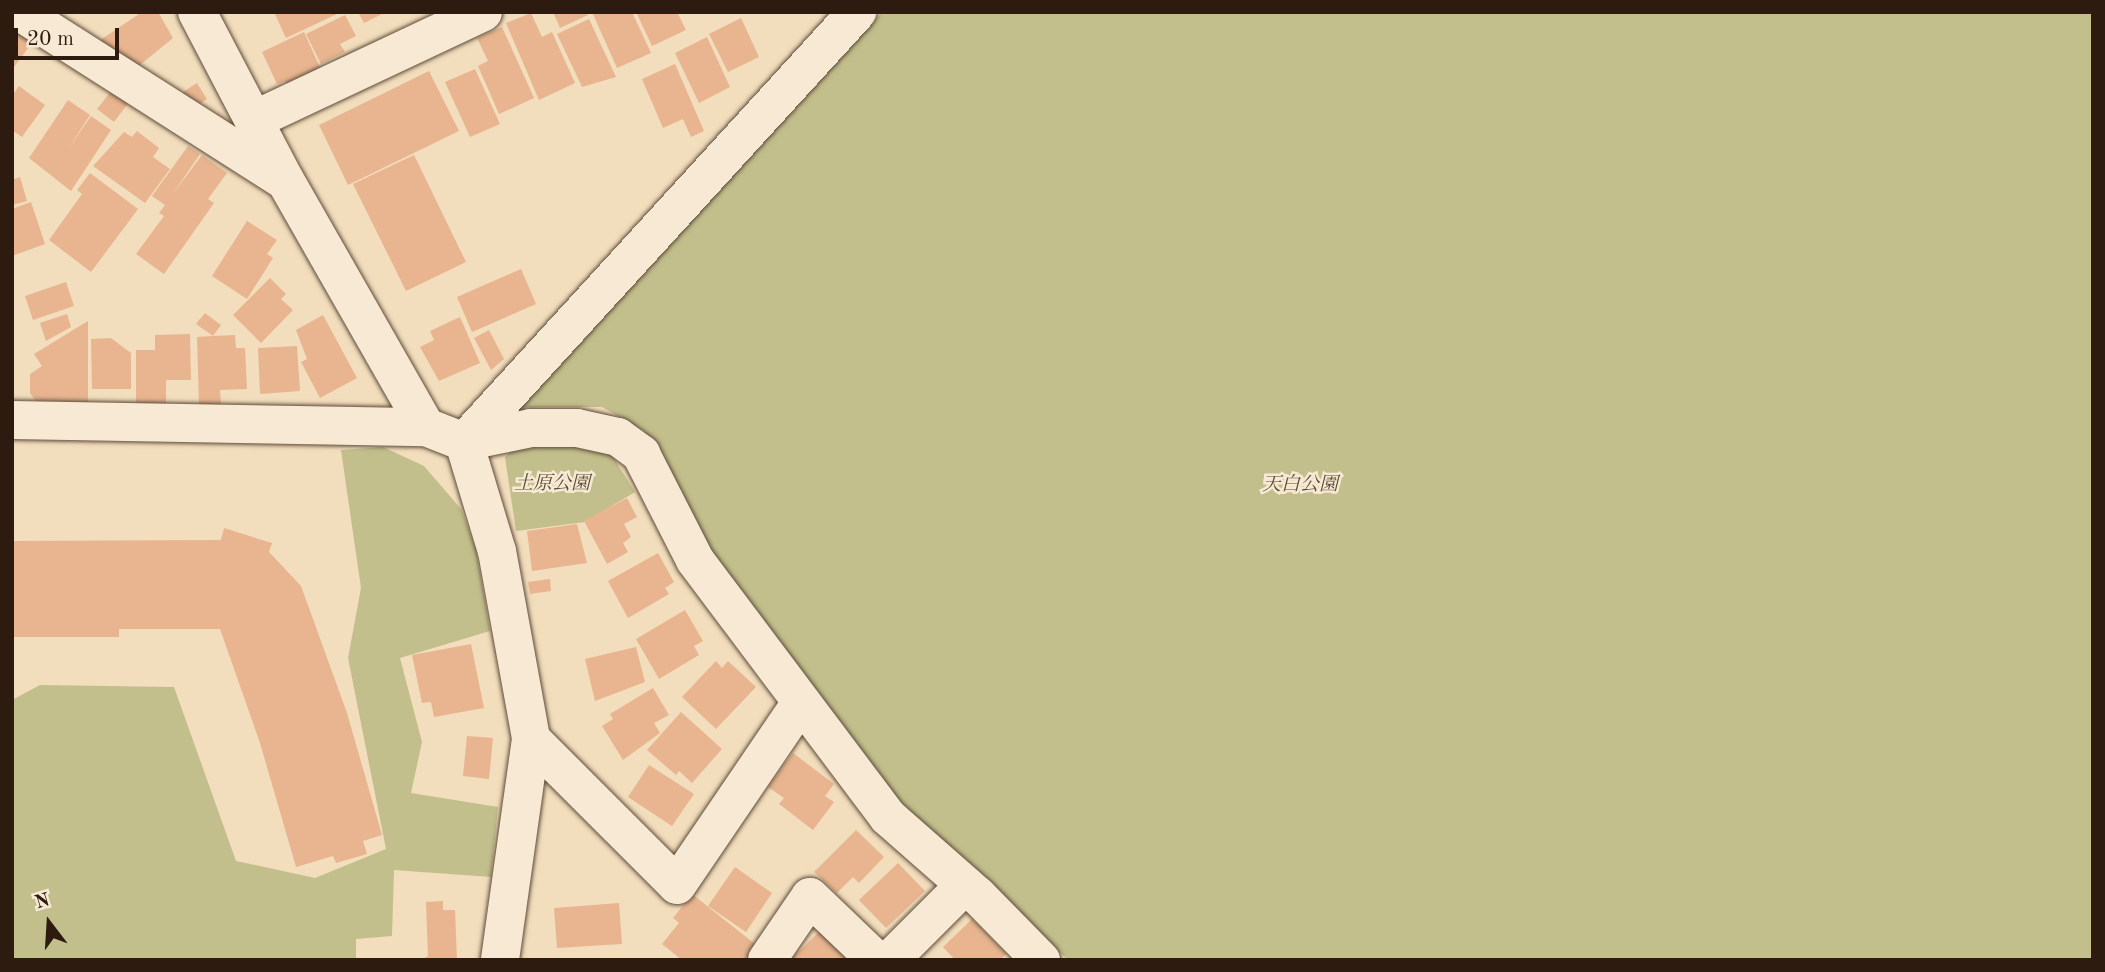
<!DOCTYPE html>
<html>
<head>
<meta charset="utf-8">
<style>
	body { margin:0 }
	#map { position:relative; width:2105px; height:972px; overflow:hidden; background:#f2ddbc; font-family:"Old Standard TT","Noto Serif JP",serif }
	div>[style] { position:absolute }
	.green>* { inset:0; background:#c2bf8c }
	.building>* { inset:0; background:#e8b590 }
	.roads { filter:drop-shadow(0 0 2px #5e4c3a) drop-shadow(0 0 2px #5e4c3a) }
	.minor>* { height:38px; margin:-19px; padding:0 19px; transform-origin:19px; border-radius:19px; background:#f7e9d3 }
	span { translate:-50% -50%; white-space:nowrap; text-align:center; line-height:1.15; -webkit-text-stroke:5px #f7e9d3; paint-order:stroke }
	.park-label { font-size:19px; color:#594c34; font-style:italic }
	.frame { position:absolute; inset:0; border:14px solid #2c1b0e; pointer-events:none }
	.north { position:absolute; left:14px; top:888px; width:70px; height:70px; -webkit-text-stroke:5px #f7e9d3; paint-order:stroke; rotate:343deg; font-size:19px; font-weight:700; line-height:28px; text-align:center; color:#2c1b0e }
	.north::after { content:''; display:block; margin:auto; width:24px; height:32px; background:#2c1b0e; clip-path:polygon(50% 0,100% 100%,50% 72%,0 100%) }
	.scale { position:absolute; left:14px; top:28px; width:105px; height:32px; box-sizing:border-box; border:4px solid #2c1b0e; border-top:0; padding-left:9px; font-size:21px; line-height:24px; white-space:nowrap; color:#2c1b0e; -webkit-text-stroke:5px #f7e9d3; paint-order:stroke }
</style>
</head>
<body>
<div id="map">
	<div class="green">
		<div style="clip-path:polygon(882px 12px,2093px 12px,2093px 960px,1068px 960px,908px 812px,719px 565px,644px 431px,602px 407px,507px 407px)"></div>
		<div style="clip-path:polygon(519px 443px,569px 444px,611px 454px,635px 492px,585px 522px,516px 531px,505px 457px)"></div>
		<div style="clip-path:polygon(383px 447px,424px 466px,461px 509px,476px 549px,490px 631px,400px 658px,422px 742px,411px 793px,498px 807px,491px 877px,394px 870px,392px 936px,356px 939px,356px 960px,12px 960px,12px 700px,40px 685px,174px 687px,236px 861px,315px 878px,386px 849px,348px 658px,361px 588px,341px 450px)"></div>
	</div>
	<div class="building">
		<div style="clip-path:polygon(142px 12px,158px 12px,173px 38px,130px 73px,90px 47px)"></div>
		<div style="clip-path:polygon(274px 12px,336px 12px,337px 14px,286px 38px)"></div>
		<div style="clip-path:polygon(358px 12px,386px 12px,364px 23px)"></div>
		<div style="clip-path:polygon(553px 12px,587px 12px,588px 15px,560px 28px)"></div>
		<div style="clip-path:polygon(592px 12px,632px 12px,651px 53px,617px 68px)"></div>
		<div style="clip-path:polygon(636px 12px,677px 12px,686px 30px,652px 46px)"></div>
		<div style="clip-path:polygon(531px 13px,542px 37px,552px 32px,575px 83px,539px 100px,506px 23px)"></div>
		<div style="clip-path:polygon(345px 15px,356px 36px,340px 44px,345px 52px,321px 64px,306px 34px)"></div>
		<div style="clip-path:polygon(741px 18px,759px 57px,728px 72px,709px 34px)"></div>
		<div style="clip-path:polygon(589px 19px,616px 77px,582px 87px,557px 34px)"></div>
		<div style="clip-path:polygon(502px 27px,534px 98px,499px 114px,478px 66px,488px 61px,477px 38px)"></div>
		<div style="clip-path:polygon(21px 29px,35px 39px,14px 67px,12px 30px,17px 34px)"></div>
		<div style="clip-path:polygon(304px 32px,322px 72px,288px 88px,285px 81px,277px 84px,262px 52px)"></div>
		<div style="clip-path:polygon(707px 37px,730px 87px,699px 103px,675px 53px)"></div>
		<div style="clip-path:polygon(675px 64px,704px 131px,691px 137px,683px 119px,663px 128px,642px 79px)"></div>
		<div style="clip-path:polygon(475px 69px,500px 124px,470px 137px,445px 82px)"></div>
		<div style="clip-path:polygon(429px 71px,459px 131px,348px 185px,319px 125px)"></div>
		<div style="clip-path:polygon(197px 83px,207px 99px,193px 108px,183px 92px)"></div>
		<div style="clip-path:polygon(19px 86px,45px 105px,22px 137px,12px 130px,12px 96px)"></div>
		<div style="clip-path:polygon(112px 90px,129px 102px,114px 122px,97px 109px)"></div>
		<div style="clip-path:polygon(68px 100px,90px 115px,68px 149px,91px 116px,111px 130px,71px 191px,29px 158px)"></div>
		<div style="clip-path:polygon(137px 131px,159px 148px,153px 157px,170px 169px,145px 203px,93px 166px,124px 132px,132px 137px)"></div>
		<div style="clip-path:polygon(188px 146px,200px 154px,172px 195px,202px 155px,227px 173px,208px 199px,214px 203px,164px 274px,136px 254px,164px 216px,159px 213px,165px 205px,152px 196px)"></div>
		<div style="clip-path:polygon(414px 155px,466px 262px,406px 291px,353px 184px)"></div>
		<div style="clip-path:polygon(90px 173px,138px 209px,91px 272px,49px 240px,82px 194px,77px 190px)"></div>
		<div style="clip-path:polygon(20px 177px,27px 201px,12px 205px,12px 180px)"></div>
		<div style="clip-path:polygon(31px 202px,45px 244px,12px 256px,12px 209px)"></div>
		<div style="clip-path:polygon(247px 221px,277px 240px,267px 254px,273px 258px,247px 299px,212px 276px)"></div>
		<div style="clip-path:polygon(521px 269px,536px 304px,472px 332px,457px 297px)"></div>
		<div style="clip-path:polygon(270px 278px,286px 294px,281px 299px,293px 310px,261px 343px,233px 315px)"></div>
		<div style="clip-path:polygon(66px 282px,74px 306px,33px 320px,25px 296px)"></div>
		<div style="clip-path:polygon(205px 313px,221px 325px,213px 336px,235px 335px,236px 348px,245px 348px,247px 389px,220px 390px,221px 405px,199px 406px,197px 337px,213px 336px,196px 324px)"></div>
		<div style="clip-path:polygon(67px 314px,71px 327px,46px 341px,40px 323px)"></div>
		<div style="clip-path:polygon(323px 315px,357px 378px,320px 398px,301px 362px,307px 359px,296px 330px)"></div>
		<div style="clip-path:polygon(460px 317px,480px 363px,439px 381px,420px 347px,434px 340px,430px 331px)"></div>
		<div style="clip-path:polygon(88px 321px,88px 404px,39px 405px,30px 393px,30px 374px,42px 366px,34px 354px)"></div>
		<div style="clip-path:polygon(489px 330px,504px 359px,491px 370px,474px 338px)"></div>
		<div style="clip-path:polygon(190px 334px,191px 380px,166px 380px,166px 405px,136px 405px,136px 350px,155px 350px,155px 335px)"></div>
		<div style="clip-path:polygon(111px 338px,131px 353px,131px 389px,92px 389px,91px 339px)"></div>
		<div style="clip-path:polygon(297px 346px,300px 391px,260px 394px,258px 348px)"></div>
		<div style="clip-path:polygon(627px 498px,637px 517px,624px 524px,631px 537px,623px 543px,628px 552px,607px 564px,584px 521px)"></div>
		<div style="clip-path:polygon(577px 524px,587px 563px,532px 571px,527px 531px)"></div>
		<div style="clip-path:polygon(224px 528px,272px 543px,269px 552px,301px 586px,347px 713px,382px 835px,363px 841px,367px 854px,336px 863px,333px 856px,296px 867px,260px 743px,220px 629px,119px 629px,119px 637px,12px 637px,12px 541px,221px 540px)"></div>
		<div style="clip-path:polygon(658px 553px,674px 582px,665px 588px,669px 594px,628px 618px,608px 581px)"></div>
		<div style="clip-path:polygon(550px 579px,551px 591px,530px 594px,528px 582px)"></div>
		<div style="clip-path:polygon(685px 610px,703px 641px,694px 646px,699px 655px,659px 679px,636px 639px)"></div>
		<div style="clip-path:polygon(471px 644px,484px 708px,434px 717px,431px 702px,422px 703px,412px 655px)"></div>
		<div style="clip-path:polygon(636px 647px,645px 682px,595px 701px,585px 659px)"></div>
		<div style="clip-path:polygon(716px 661px,722px 668px,728px 661px,756px 687px,716px 729px,682px 697px)"></div>
		<div style="clip-path:polygon(653px 688px,669px 715px,654px 723px,660px 733px,623px 760px,602px 726px,613px 719px,610px 714px)"></div>
		<div style="clip-path:polygon(681px 712px,722px 749px,692px 783px,679px 771px,676px 775px,647px 750px)"></div>
		<div style="clip-path:polygon(467px 736px,493px 738px,489px 779px,463px 776px)"></div>
		<div style="clip-path:polygon(793px 753px,834px 784px,825px 796px,834px 802px,813px 830px,779px 804px,784px 798px,768px 787px)"></div>
		<div style="clip-path:polygon(649px 765px,694px 794px,672px 826px,628px 797px)"></div>
		<div style="clip-path:polygon(856px 830px,884px 857px,859px 883px,853px 877px,837px 893px,814px 872px)"></div>
		<div style="clip-path:polygon(898px 863px,925px 891px,886px 928px,859px 900px)"></div>
		<div style="clip-path:polygon(735px 867px,772px 893px,746px 932px,708px 906px)"></div>
		<div style="clip-path:polygon(692px 894px,760px 948px,751px 960px,682px 960px,662px 944px,679px 923px,673px 918px)"></div>
		<div style="clip-path:polygon(443px 901px,443px 910px,455px 910px,457px 960px,422px 960px,428px 956px,426px 902px)"></div>
		<div style="clip-path:polygon(619px 903px,622px 944px,557px 948px,554px 908px)"></div>
		<div style="clip-path:polygon(972px 919px,1006px 954px,1000px 960px,955px 960px,943px 947px)"></div>
		<div style="clip-path:polygon(820px 931px,848px 960px,790px 960px)"></div>
	</div>
	<div class="roads">
		<div class="minor">
			<div style="left:20px;top:12px;width:313px;rotate:32.5deg"></div>
			<div style="left:197px;top:12px;width:190px;rotate:62.4deg"></div>
			<div style="left:285px;top:180px;width:284px;rotate:60.3deg"></div>
			<div style="left:254px;top:120px;width:253px;rotate:-25.2deg"></div>
			<div style="left:12px;top:420px;width:414px;rotate:1deg"></div>
			<div style="left:426px;top:427px;width:41px;rotate:21.5deg"></div>
			<div style="left:464px;top:442px;width:68px;rotate:-11.8deg"></div>
			<div style="left:531px;top:428px;width:46px"></div>
			<div style="left:577px;top:428px;width:42px;rotate:12.4deg"></div>
			<div style="left:618px;top:437px;width:29px;rotate:36deg"></div>
			<div style="left:641px;top:454px;width:119px;rotate:63deg"></div>
			<div style="left:695px;top:560px;width:321px;rotate:53.1deg"></div>
			<div style="left:888px;top:817px;width:120px;rotate:41.3deg"></div>
			<div style="left:978px;top:896px;width:90px;rotate:45.5deg"></div>
			<div style="left:464px;top:442px;width:583px;rotate:-47.57deg"></div>
			<div style="left:464px;top:442px;width:114px;rotate:73.2deg"></div>
			<div style="left:497px;top:551px;width:191px;rotate:79.7deg"></div>
			<div style="left:531px;top:739px;width:223px;rotate:98deg"></div>
			<div style="left:531px;top:739px;width:206px;rotate:45deg"></div>
			<div style="left:677px;top:885px;width:219px;rotate:-55.8deg"></div>
			<div style="left:767px;top:960px;width:76px;rotate:-55.7deg"></div>
			<div style="left:810px;top:897px;width:91px;rotate:43.7deg"></div>
			<div style="left:890px;top:960px;width:106px;rotate:-45deg"></div>
		</div>
	</div>
	<div class="park-label">
		<span style="left:552px;top:485px">土原公園</span>
		<span style="left:1300px;top:486px">天白公園</span>
	</div>
	<div class="frame"></div>
	<div class="north">N</div>
	<div class="scale">20 m</div>
</div>
</body>
</html>
